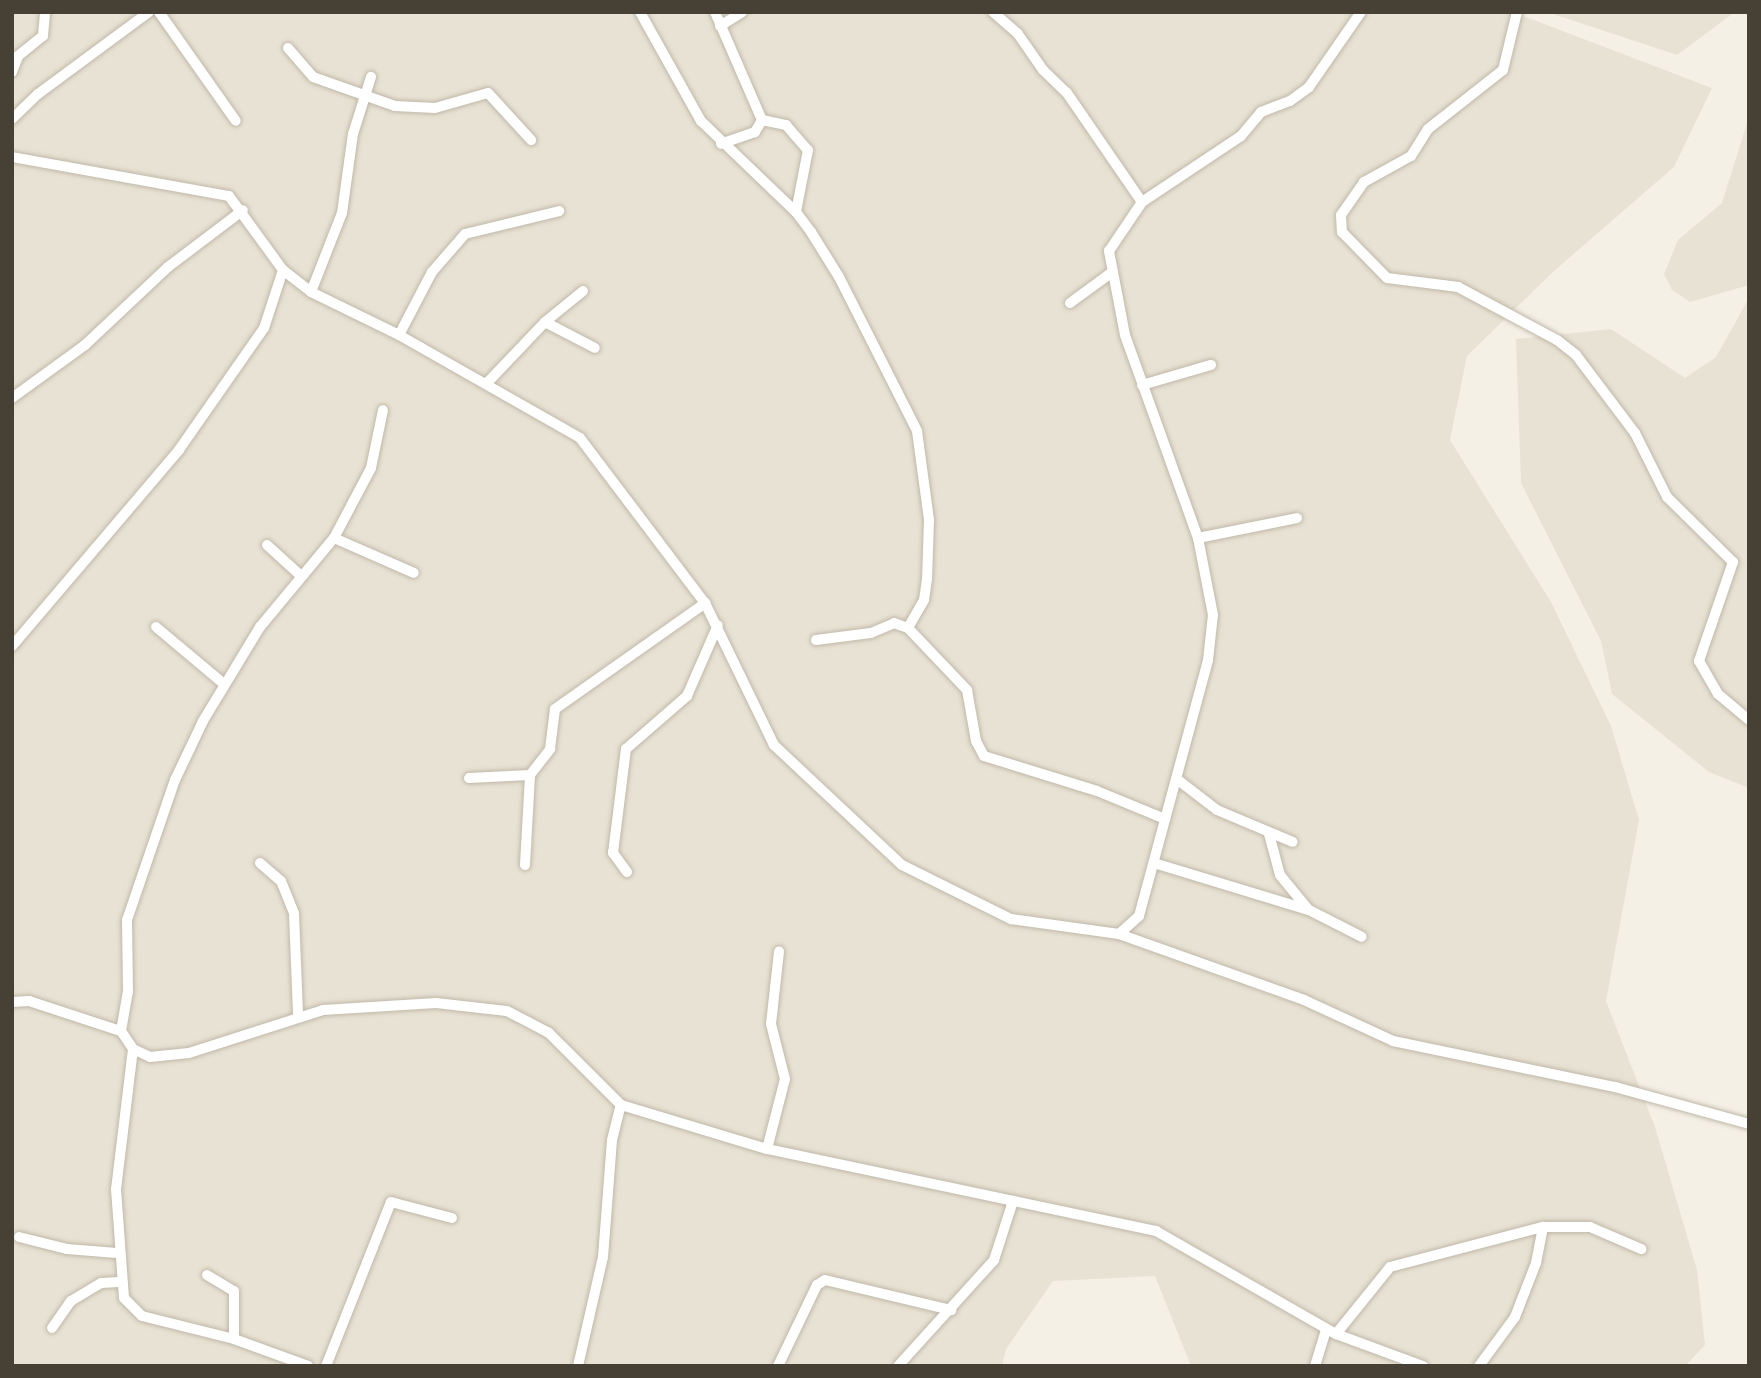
<!DOCTYPE html>
<html>
<head>
<meta charset="utf-8">
<style>
	body { margin:0 }
	#map { position:relative; width:1761px; height:1378px; overflow:hidden; background:#f4f0e6; font-family:"Varela Round",sans-serif }
	div>[style] { position:absolute }
	.residential>* { inset:0; background:#e8e2d4 }
	.roads { filter:drop-shadow(0 0 2px #c0b8a8) drop-shadow(0 0 2px #c0b8a8) }
	.minor>* { height:10px; margin:-5px; padding:0 5px; transform-origin:5px; border-radius:5px; background:#fff }
	span { translate:-50% -50%; white-space:nowrap; text-align:center; line-height:1.15; -webkit-text-stroke:7px #fff; paint-order:stroke }
	.frame { position:absolute; inset:0; border:14px solid #474035; pointer-events:none }
</style>
</head>
<body>
<div id="map">
	<div class="residential">
		<div style="clip-path:polygon(12px 12px,1513px 12px,1712px 88px,1674px 167px,1554px 271px,1467px 356px,1450px 440px,1551px 602px,1611px 726px,1639px 820px,1606px 1001px,1655px 1127px,1697px 1270px,1705px 1345px,1685px 1366px,1191px 1366px,1155px 1276px,1053px 1281px,1006px 1349px,1002px 1366px,12px 1366px)"></div>
		<div style="clip-path:polygon(1547px 12px,1735px 12px,1677px 55px)"></div>
		<div style="clip-path:polygon(1749px 117px,1749px 285px,1690px 302px,1672px 290px,1664px 274px,1678px 240px,1722px 203px)"></div>
		<div style="clip-path:polygon(1749px 298px,1749px 788px,1709px 772px,1612px 694px,1601px 641px,1521px 483px,1516px 339px,1611px 329px,1685px 378px,1716px 357px)"></div>
	</div>
	<div class="roads">
		<div class="minor">
			<div style="left:159px;top:12px;width:133px;rotate:54.8deg"></div>
			<div style="left:640px;top:12px;width:125px;rotate:60.8deg"></div>
			<div style="left:701px;top:121px;width:132px;rotate:43.8deg"></div>
			<div style="left:796px;top:212px;width:25px;rotate:53deg"></div>
			<div style="left:811px;top:232px;width:53px;rotate:58.1deg"></div>
			<div style="left:839px;top:277px;width:173px;rotate:63.1deg"></div>
			<div style="left:917px;top:431px;width:90px;rotate:82.3deg"></div>
			<div style="left:929px;top:520px;width:59px;rotate:91.9deg"></div>
			<div style="left:927px;top:579px;width:21px;rotate:98deg"></div>
			<div style="left:924px;top:600px;width:32px;rotate:120deg"></div>
			<div style="left:715px;top:12px;width:118px;rotate:66.5deg"></div>
			<div style="left:762px;top:120px;width:14px;rotate:120deg"></div>
			<div style="left:755px;top:132px;width:36px;rotate:161deg"></div>
			<div style="left:993px;top:12px;width:33px;rotate:41deg"></div>
			<div style="left:1018px;top:34px;width:44px;rotate:55.2deg"></div>
			<div style="left:1043px;top:70px;width:33px;rotate:44deg"></div>
			<div style="left:1067px;top:93px;width:132px;rotate:55.5deg"></div>
			<div style="left:1517px;top:12px;width:60px;rotate:103.6deg"></div>
			<div style="left:1503px;top:70px;width:95px;rotate:141.8deg"></div>
			<div style="left:1428px;top:129px;width:32px;rotate:122deg"></div>
			<div style="left:1411px;top:156px;width:54px;rotate:151deg"></div>
			<div style="left:1364px;top:182px;width:40px;rotate:124.9deg"></div>
			<div style="left:1341px;top:215px;width:17px;rotate:87deg"></div>
			<div style="left:1342px;top:232px;width:64px;rotate:45.6deg"></div>
			<div style="left:1387px;top:278px;width:72px;rotate:7.2deg"></div>
			<div style="left:1458px;top:287px;width:112px;rotate:28.2deg"></div>
			<div style="left:1557px;top:340px;width:24px;rotate:38deg"></div>
			<div style="left:1576px;top:355px;width:98px;rotate:52.9deg"></div>
			<div style="left:1635px;top:433px;width:72px;rotate:63.4deg"></div>
			<div style="left:1667px;top:497px;width:93px;rotate:44.6deg"></div>
			<div style="left:1733px;top:562px;width:105px;rotate:109deg"></div>
			<div style="left:1699px;top:661px;width:38px;rotate:60deg"></div>
			<div style="left:1718px;top:694px;width:40px;rotate:40deg"></div>
			<div style="left:720px;top:26px;width:26px;rotate:-32deg"></div>
			<div style="left:288px;top:48px;width:38px;rotate:49deg"></div>
			<div style="left:313px;top:77px;width:87px;rotate:19.5deg"></div>
			<div style="left:395px;top:106px;width:40px;rotate:2.9deg"></div>
			<div style="left:435px;top:108px;width:55px;rotate:-15.8deg"></div>
			<div style="left:488px;top:93px;width:64px;rotate:47.5deg"></div>
			<div style="left:12px;top:72px;width:17px;rotate:-69deg"></div>
			<div style="left:18px;top:56px;width:32px;rotate:-39deg"></div>
			<div style="left:43px;top:36px;width:24px;rotate:-85deg"></div>
			<div style="left:12px;top:119px;width:36px;rotate:-44deg"></div>
			<div style="left:38px;top:94px;width:138px;rotate:-36.5deg"></div>
			<div style="left:762px;top:120px;width:25px;rotate:12deg"></div>
			<div style="left:786px;top:125px;width:33px;rotate:49deg"></div>
			<div style="left:808px;top:150px;width:63px;rotate:101deg"></div>
			<div style="left:12px;top:157px;width:220px;rotate:10.2deg"></div>
			<div style="left:229px;top:196px;width:92px;rotate:53.9deg"></div>
			<div style="left:283px;top:270px;width:61px;rotate:108.1deg"></div>
			<div style="left:264px;top:328px;width:149px;rotate:124.9deg"></div>
			<div style="left:179px;top:450px;width:257px;rotate:130.4deg"></div>
			<div style="left:283px;top:270px;width:36px;rotate:38deg"></div>
			<div style="left:311px;top:292px;width:98px;rotate:26deg"></div>
			<div style="left:399px;top:335px;width:208px;rotate:29.6deg"></div>
			<div style="left:580px;top:438px;width:207px;rotate:52.9deg"></div>
			<div style="left:705px;top:603px;width:158px;rotate:64.1deg"></div>
			<div style="left:774px;top:745px;width:175px;rotate:43.2deg"></div>
			<div style="left:902px;top:865px;width:122px;rotate:26.4deg"></div>
			<div style="left:1011px;top:919px;width:109px;rotate:7.9deg"></div>
			<div style="left:1119px;top:934px;width:27px;rotate:-42deg"></div>
			<div style="left:1139px;top:916px;width:265px;rotate:-74.9deg"></div>
			<div style="left:1208px;top:660px;width:45px;rotate:-83.7deg"></div>
			<div style="left:1213px;top:615px;width:78px;rotate:-101deg"></div>
			<div style="left:1198px;top:538px;width:216px;rotate:-109.8deg"></div>
			<div style="left:1125px;top:335px;width:86px;rotate:-100.8deg"></div>
			<div style="left:1109px;top:251px;width:59px;rotate:-56deg"></div>
			<div style="left:1142px;top:202px;width:119px;rotate:-33.7deg"></div>
			<div style="left:1241px;top:136px;width:31px;rotate:-50deg"></div>
			<div style="left:1261px;top:112px;width:31px;rotate:-21deg"></div>
			<div style="left:1290px;top:101px;width:24px;rotate:-36deg"></div>
			<div style="left:1309px;top:87px;width:91px;rotate:-55.3deg"></div>
			<div style="left:311px;top:292px;width:85px;rotate:-68.6deg"></div>
			<div style="left:342px;top:213px;width:80px;rotate:-82.1deg"></div>
			<div style="left:353px;top:134px;width:60px;rotate:-72.5deg"></div>
			<div style="left:1070px;top:303px;width:51px;rotate:-36.2deg"></div>
			<div style="left:545px;top:322px;width:56px;rotate:27.5deg"></div>
			<div style="left:399px;top:335px;width:71px;rotate:-62.4deg"></div>
			<div style="left:432px;top:272px;width:50px;rotate:-49deg"></div>
			<div style="left:465px;top:234px;width:97px;rotate:-13.7deg"></div>
			<div style="left:487px;top:383px;width:84px;rotate:-46.4deg"></div>
			<div style="left:545px;top:322px;width:49px;rotate:-39.2deg"></div>
			<div style="left:1142px;top:385px;width:72px;rotate:-16.2deg"></div>
			<div style="left:12px;top:398px;width:90px;rotate:-36deg"></div>
			<div style="left:85px;top:345px;width:114px;rotate:-43.2deg"></div>
			<div style="left:168px;top:267px;width:94px;rotate:-37.2deg"></div>
			<div style="left:334px;top:538px;width:87px;rotate:23.6deg"></div>
			<div style="left:1198px;top:538px;width:101px;rotate:-11.4deg"></div>
			<div style="left:267px;top:545px;width:45px;rotate:42.3deg"></div>
			<div style="left:156px;top:627px;width:89px;rotate:40deg"></div>
			<div style="left:816px;top:640px;width:55px;rotate:-7.3deg"></div>
			<div style="left:871px;top:633px;width:25px;rotate:-23deg"></div>
			<div style="left:894px;top:623px;width:15px;rotate:20deg"></div>
			<div style="left:908px;top:628px;width:86px;rotate:46.4deg"></div>
			<div style="left:967px;top:690px;width:52px;rotate:80deg"></div>
			<div style="left:976px;top:741px;width:17px;rotate:62deg"></div>
			<div style="left:984px;top:756px;width:118px;rotate:17.2deg"></div>
			<div style="left:1097px;top:791px;width:74px;rotate:22.4deg"></div>
			<div style="left:469px;top:778px;width:61px;rotate:-2.8deg"></div>
			<div style="left:530px;top:775px;width:33px;rotate:-52deg"></div>
			<div style="left:550px;top:749px;width:40px;rotate:-82.9deg"></div>
			<div style="left:555px;top:709px;width:184px;rotate:-35.2deg"></div>
			<div style="left:1178px;top:780px;width:49px;rotate:37.6deg"></div>
			<div style="left:1217px;top:810px;width:82px;rotate:22.8deg"></div>
			<div style="left:1269px;top:834px;width:42px;rotate:75deg"></div>
			<div style="left:1280px;top:875px;width:43px;rotate:50.7deg"></div>
			<div style="left:260px;top:863px;width:28px;rotate:41deg"></div>
			<div style="left:281px;top:881px;width:35px;rotate:68deg"></div>
			<div style="left:294px;top:914px;width:100px;rotate:87.7deg"></div>
			<div style="left:1154px;top:863px;width:162px;rotate:16.9deg"></div>
			<div style="left:1309px;top:910px;width:59px;rotate:27deg"></div>
			<div style="left:525px;top:865px;width:90px;rotate:-86.8deg"></div>
			<div style="left:627px;top:872px;width:24px;rotate:-126deg"></div>
			<div style="left:613px;top:853px;width:105px;rotate:-82.9deg"></div>
			<div style="left:626px;top:749px;width:81px;rotate:-41deg"></div>
			<div style="left:687px;top:696px;width:77px;rotate:-66.4deg"></div>
			<div style="left:1119px;top:934px;width:196px;rotate:19.6deg"></div>
			<div style="left:1304px;top:1000px;width:98px;rotate:24.7deg"></div>
			<div style="left:1393px;top:1041px;width:227px;rotate:11.7deg"></div>
			<div style="left:1615px;top:1087px;width:139px;rotate:15.4deg"></div>
			<div style="left:12px;top:1002px;width:17px;rotate:-3deg"></div>
			<div style="left:29px;top:1001px;width:97px;rotate:18.1deg"></div>
			<div style="left:121px;top:1031px;width:22px;rotate:56deg"></div>
			<div style="left:133px;top:1049px;width:19px;rotate:25deg"></div>
			<div style="left:150px;top:1057px;width:39px;rotate:-6deg"></div>
			<div style="left:189px;top:1053px;width:141px;rotate:-17.8deg"></div>
			<div style="left:323px;top:1010px;width:113px;rotate:-3.5deg"></div>
			<div style="left:436px;top:1003px;width:71px;rotate:6.4deg"></div>
			<div style="left:507px;top:1011px;width:47px;rotate:27.6deg"></div>
			<div style="left:549px;top:1033px;width:102px;rotate:45deg"></div>
			<div style="left:621px;top:1105px;width:152px;rotate:16.8deg"></div>
			<div style="left:767px;top:1149px;width:398px;rotate:11.9deg"></div>
			<div style="left:1156px;top:1231px;width:207px;rotate:29.8deg"></div>
			<div style="left:1336px;top:1334px;width:93px;rotate:20.2deg"></div>
			<div style="left:121px;top:1031px;width:40px;rotate:-80deg"></div>
			<div style="left:128px;top:992px;width:72px;rotate:-90.8deg"></div>
			<div style="left:127px;top:920px;width:148px;rotate:-71.1deg"></div>
			<div style="left:175px;top:780px;width:65px;rotate:-64.6deg"></div>
			<div style="left:203px;top:721px;width:110px;rotate:-58.8deg"></div>
			<div style="left:260px;top:627px;width:116px;rotate:-50.3deg"></div>
			<div style="left:334px;top:538px;width:79px;rotate:-62.1deg"></div>
			<div style="left:371px;top:468px;width:59px;rotate:-78.3deg"></div>
			<div style="left:133px;top:1049px;width:141px;rotate:96.9deg"></div>
			<div style="left:116px;top:1189px;width:109px;rotate:85.8deg"></div>
			<div style="left:124px;top:1298px;width:25px;rotate:45deg"></div>
			<div style="left:142px;top:1316px;width:95px;rotate:14deg"></div>
			<div style="left:234px;top:1339px;width:79px;rotate:20deg"></div>
			<div style="left:767px;top:1149px;width:72px;rotate:-75.6deg"></div>
			<div style="left:785px;top:1079px;width:57px;rotate:-104.3deg"></div>
			<div style="left:771px;top:1024px;width:73px;rotate:-83.7deg"></div>
			<div style="left:19px;top:1237px;width:49px;rotate:14deg"></div>
			<div style="left:67px;top:1249px;width:50px;rotate:4.6deg"></div>
			<div style="left:207px;top:1275px;width:31px;rotate:31deg"></div>
			<div style="left:234px;top:1291px;width:48px;rotate:90deg"></div>
			<div style="left:52px;top:1328px;width:33px;rotate:-55deg"></div>
			<div style="left:71px;top:1301px;width:35px;rotate:-31deg"></div>
			<div style="left:101px;top:1283px;width:18px;rotate:-3deg"></div>
			<div style="left:1336px;top:1334px;width:86px;rotate:-51.1deg"></div>
			<div style="left:1390px;top:1267px;width:158px;rotate:-14.7deg"></div>
			<div style="left:326px;top:1366px;width:176px;rotate:-68.4deg"></div>
			<div style="left:391px;top:1202px;width:63px;rotate:14.7deg"></div>
			<div style="left:578px;top:1366px;width:112px;rotate:-77.1deg"></div>
			<div style="left:603px;top:1257px;width:117px;rotate:-85.6deg"></div>
			<div style="left:612px;top:1140px;width:36px;rotate:-76deg"></div>
			<div style="left:778px;top:1366px;width:90px;rotate:-64.3deg"></div>
			<div style="left:817px;top:1285px;width:9px;rotate:-32deg"></div>
			<div style="left:825px;top:1280px;width:130px;rotate:13.4deg"></div>
			<div style="left:898px;top:1366px;width:143px;rotate:-47.8deg"></div>
			<div style="left:994px;top:1260px;width:62px;rotate:-72.1deg"></div>
			<div style="left:1315px;top:1366px;width:39px;rotate:-73deg"></div>
			<div style="left:1479px;top:1366px;width:61px;rotate:-53.7deg"></div>
			<div style="left:1515px;top:1317px;width:58px;rotate:-68.7deg"></div>
			<div style="left:1536px;top:1263px;width:37px;rotate:-79deg"></div>
			<div style="left:1543px;top:1227px;width:47px"></div>
			<div style="left:1590px;top:1227px;width:56px;rotate:23.3deg"></div>
		</div>
	</div>
	<div class="frame"></div>
</div>
</body>
</html>
